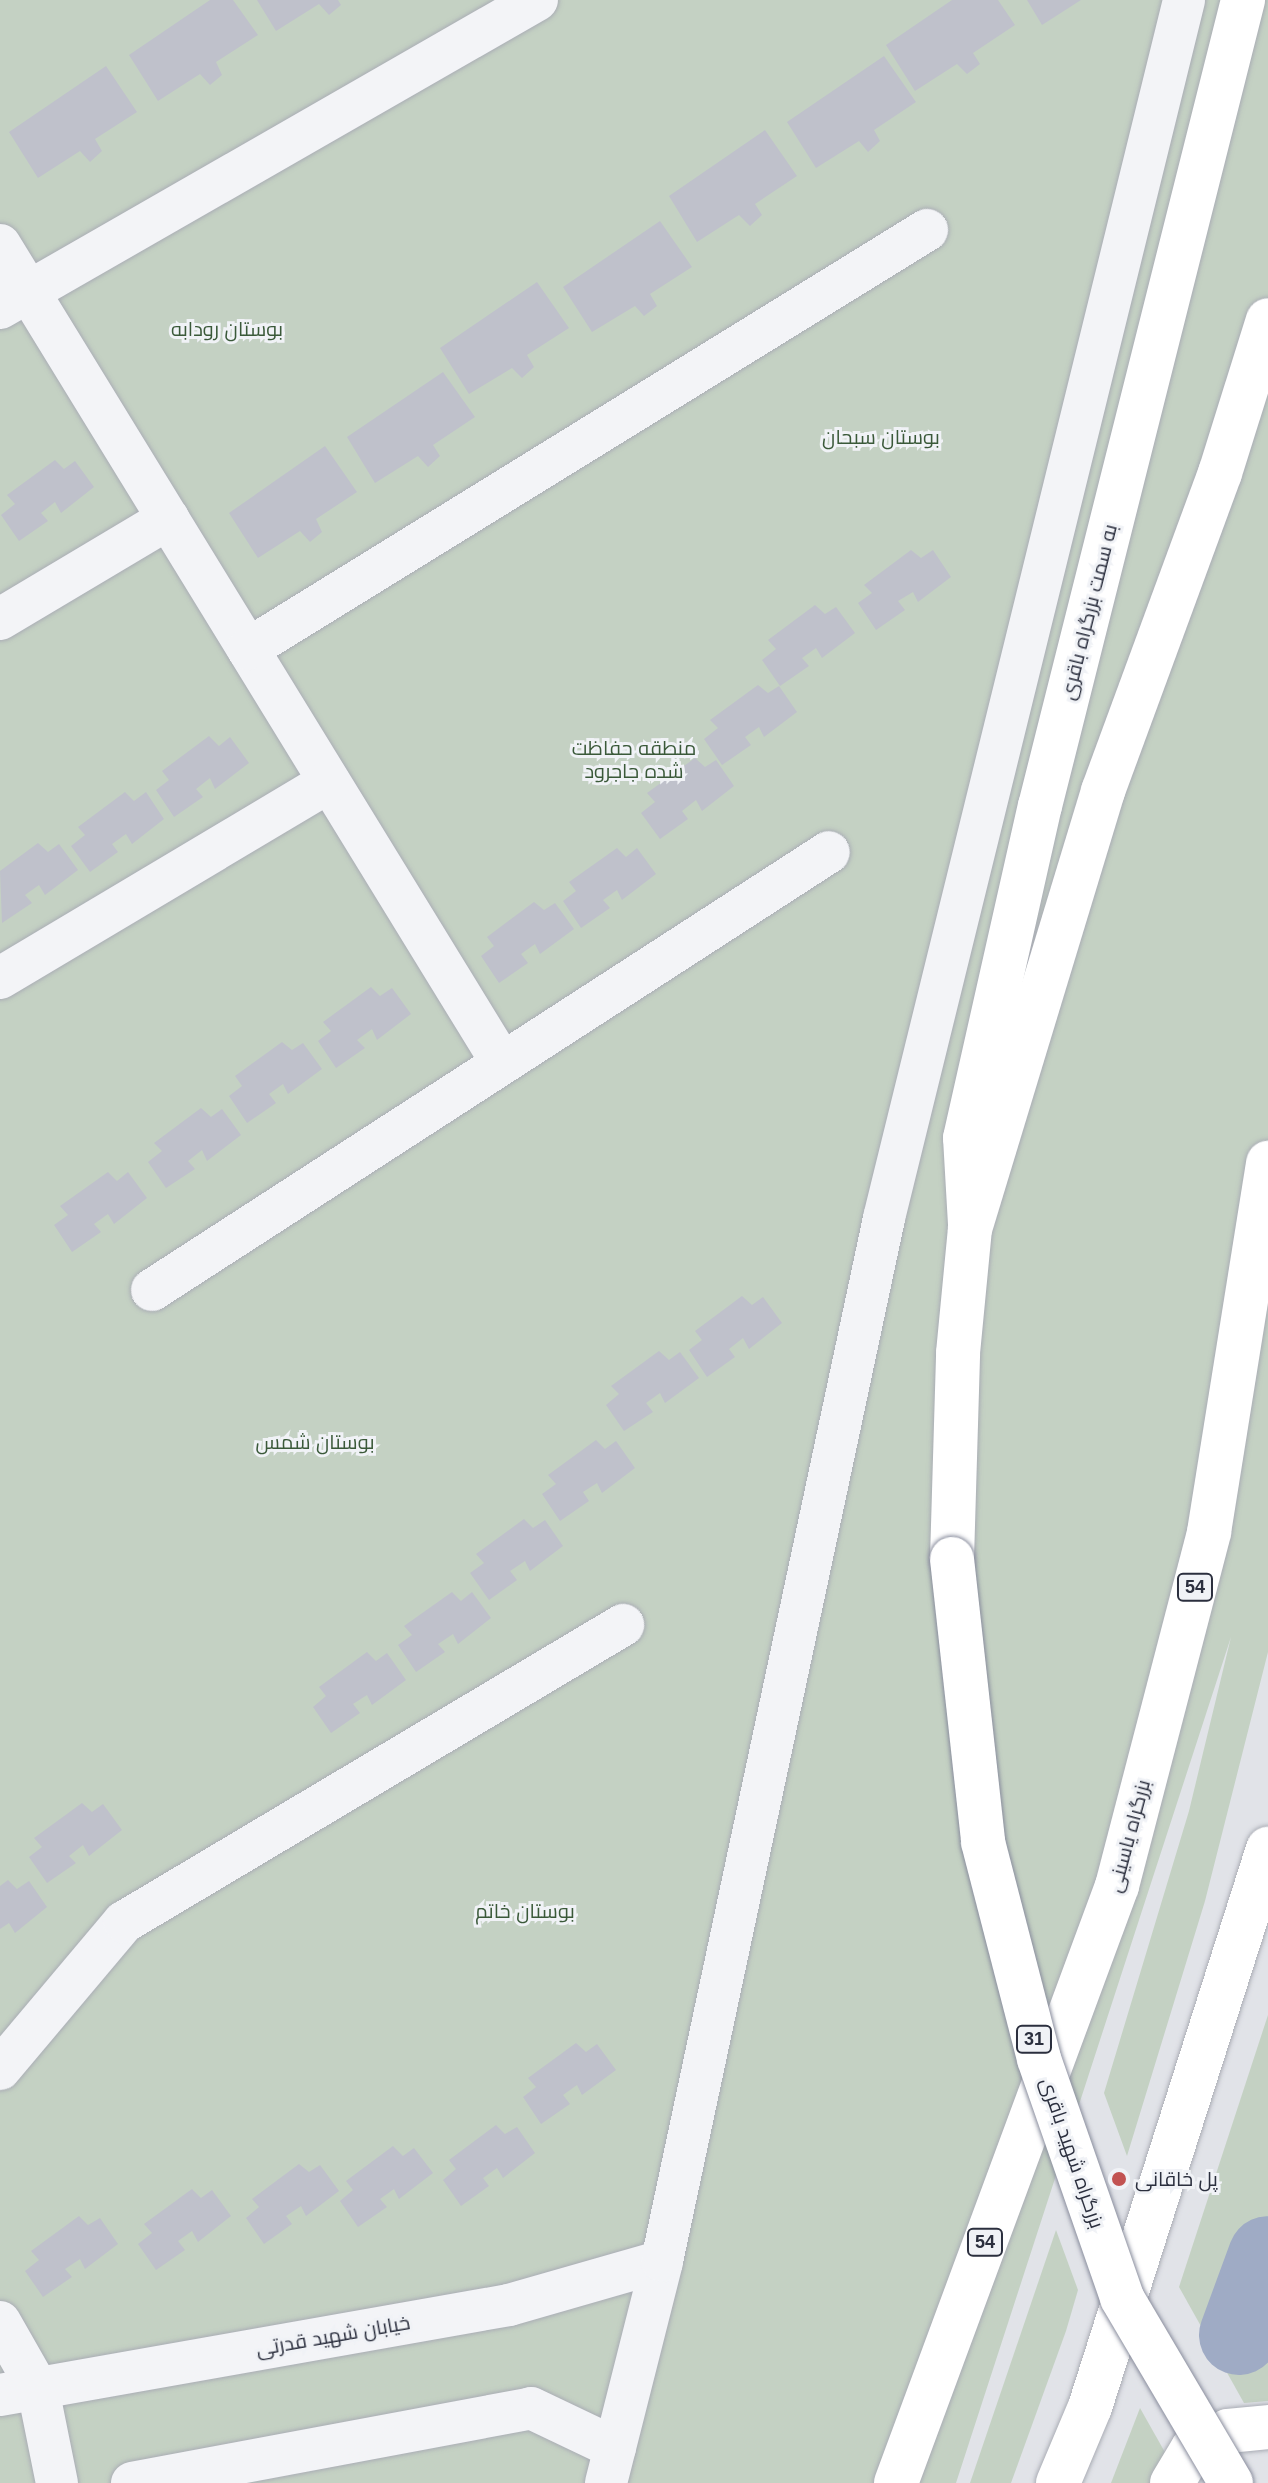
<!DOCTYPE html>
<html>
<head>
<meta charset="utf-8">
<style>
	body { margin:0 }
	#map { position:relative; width:1268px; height:2483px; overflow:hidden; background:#e1e3e8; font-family:Helvetica,Cairo,sans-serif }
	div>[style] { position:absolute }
	.green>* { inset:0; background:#c4d1c3 }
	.river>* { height:80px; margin:-40px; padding:0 40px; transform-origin:40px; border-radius:40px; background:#9fabc5 }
	.building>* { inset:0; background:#bfc1cb }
	.roads { filter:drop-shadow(0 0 2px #aaadb5) drop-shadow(0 0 2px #aaadb5) }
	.minor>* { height:42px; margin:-21px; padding:0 21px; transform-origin:21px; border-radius:21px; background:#f3f4f7 }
	.secondary>* { height:44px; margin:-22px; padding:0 22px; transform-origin:22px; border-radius:22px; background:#fff }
	.trunk>* { height:44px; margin:-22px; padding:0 22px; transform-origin:22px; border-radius:22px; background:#fff }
	.bridges { filter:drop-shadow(0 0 2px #8a8e9e) drop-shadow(0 0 2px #8a8e9e) }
	.trunk-bridge>* { height:44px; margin:-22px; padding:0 22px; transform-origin:22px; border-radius:22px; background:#fff }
	.dots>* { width:22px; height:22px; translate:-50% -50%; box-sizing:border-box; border:4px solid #f0f2f6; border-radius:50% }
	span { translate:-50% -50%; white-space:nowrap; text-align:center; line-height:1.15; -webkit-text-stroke:6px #f0f2f6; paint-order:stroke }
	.shield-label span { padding:2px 6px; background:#f0f2f6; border:2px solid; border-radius:6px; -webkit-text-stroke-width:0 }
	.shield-label { font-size:18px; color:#2b2f3e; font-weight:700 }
	.park-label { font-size:20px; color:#3a5939 }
	.street-label { font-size:20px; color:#2b2f3e }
	.poi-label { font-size:20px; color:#2b2f3e }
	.left { translate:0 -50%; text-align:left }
</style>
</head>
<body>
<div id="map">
	<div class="green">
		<div style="clip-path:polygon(0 0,1268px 0,1268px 1652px,1205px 1901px,1127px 2156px,1104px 2093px,1189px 1811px,1231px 1637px,956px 2483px,0 2483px)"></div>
		<div style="clip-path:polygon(1268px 2015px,1268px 2401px,1244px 2403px,1179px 2287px)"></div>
		<div style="clip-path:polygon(1056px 2230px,1078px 2290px,1066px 2331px,1011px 2483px,970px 2483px)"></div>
		<div style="clip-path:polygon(1140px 2408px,1171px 2463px,1159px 2483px,1111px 2483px)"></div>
	</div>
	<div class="river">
		<div style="left:1239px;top:2335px;width:84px;rotate:-69.8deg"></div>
	</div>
	<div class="building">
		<div style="clip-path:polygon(210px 0,233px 0,258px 35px,216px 62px,222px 75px,210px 85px,200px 74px,158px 101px,129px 55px)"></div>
		<div style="clip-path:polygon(257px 0,338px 0,341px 5px,329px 15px,319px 4px,276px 31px)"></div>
		<div style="clip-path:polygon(952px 0,998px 0,1015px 25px,973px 53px,980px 64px,967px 74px,957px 64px,915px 91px,886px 45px)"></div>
		<div style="clip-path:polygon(1027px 0,1081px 0,1042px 25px)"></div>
		<div style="clip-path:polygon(884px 56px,916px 102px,874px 130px,880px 141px,868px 152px,859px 141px,816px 168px,787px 122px)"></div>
		<div style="clip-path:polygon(106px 66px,137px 112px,95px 139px,102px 151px,90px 162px,80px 151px,38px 178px,9px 132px)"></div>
		<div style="clip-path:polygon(765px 130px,797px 176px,755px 204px,762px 215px,750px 226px,739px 215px,697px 242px,669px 196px)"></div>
		<div style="clip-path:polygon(660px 221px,692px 267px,650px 294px,657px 306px,644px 316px,635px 306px,592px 332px,563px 287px)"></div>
		<div style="clip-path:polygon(537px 282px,569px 328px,527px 355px,534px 367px,522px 378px,512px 368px,469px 394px,440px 348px)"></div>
		<div style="clip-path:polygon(443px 372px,475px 417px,433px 445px,440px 456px,428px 467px,418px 456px,375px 483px,347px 437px)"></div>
		<div style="clip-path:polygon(325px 446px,357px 492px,316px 519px,322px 532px,310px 542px,300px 531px,258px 558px,229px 513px)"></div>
		<div style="clip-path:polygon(55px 460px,64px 469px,75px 461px,94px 487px,61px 513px,55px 502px,41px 513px,48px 521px,19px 541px,1px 515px,15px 504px,7px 495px)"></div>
		<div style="clip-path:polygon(911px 550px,921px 558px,933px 550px,951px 577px,918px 602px,913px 592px,898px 601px,905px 610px,876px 630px,858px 603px,872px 593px,864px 585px)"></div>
		<div style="clip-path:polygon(815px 605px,825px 614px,836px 607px,855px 633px,822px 658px,816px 648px,802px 658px,809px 666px,780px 686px,762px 660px,776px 649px,768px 640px)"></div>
		<div style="clip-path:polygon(758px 685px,768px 693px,779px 686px,797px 712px,764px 737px,759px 727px,745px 737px,751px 745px,722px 765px,704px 739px,718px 728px,710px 720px)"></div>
		<div style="clip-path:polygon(209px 736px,219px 746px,230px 737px,249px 763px,215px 789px,210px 778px,196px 789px,203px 797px,174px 817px,156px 790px,169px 780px,162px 771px)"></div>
		<div style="clip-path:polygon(695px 758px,705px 767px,716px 760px,734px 786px,702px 811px,696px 800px,682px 811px,688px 819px,660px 839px,641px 813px,655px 802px,647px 793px)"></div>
		<div style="clip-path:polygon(125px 792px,134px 801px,146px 792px,164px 819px,132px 844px,126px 834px,112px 844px,118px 852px,90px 872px,71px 846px,85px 835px,78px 827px)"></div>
		<div style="clip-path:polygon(38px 843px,48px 852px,59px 844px,78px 870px,45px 895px,39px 885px,25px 895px,32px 903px,2px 923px,0 871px)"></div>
		<div style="clip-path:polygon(617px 848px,626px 857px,637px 848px,656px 874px,622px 900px,617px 890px,603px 900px,610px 908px,581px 928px,563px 901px,576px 891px,569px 882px)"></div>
		<div style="clip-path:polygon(534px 902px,544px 910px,555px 903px,574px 929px,540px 954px,535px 944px,521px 954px,528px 963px,499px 983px,481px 956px,494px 946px,487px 937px)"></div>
		<div style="clip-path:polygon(371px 987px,380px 996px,392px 988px,411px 1014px,377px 1040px,372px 1029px,357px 1040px,365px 1048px,336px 1068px,318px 1041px,331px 1031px,323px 1022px)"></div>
		<div style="clip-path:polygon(282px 1042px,292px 1050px,303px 1043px,322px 1069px,288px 1094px,283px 1084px,269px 1094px,276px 1103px,247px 1123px,229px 1096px,242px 1086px,235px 1076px)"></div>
		<div style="clip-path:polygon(201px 1108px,211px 1117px,222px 1109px,241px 1135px,207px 1161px,202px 1150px,188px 1161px,195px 1169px,166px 1188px,148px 1162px,162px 1151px,154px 1143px)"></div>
		<div style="clip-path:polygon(108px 1172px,117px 1181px,128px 1172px,147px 1198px,114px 1224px,108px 1214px,94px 1224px,101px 1232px,72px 1252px,54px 1225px,68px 1215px,60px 1206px)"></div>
		<div style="clip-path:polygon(742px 1296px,752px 1305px,763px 1297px,782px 1323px,749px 1349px,743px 1338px,729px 1349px,735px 1357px,707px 1377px,689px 1350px,702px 1340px,695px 1331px)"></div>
		<div style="clip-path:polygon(659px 1351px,669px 1360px,680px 1352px,699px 1378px,665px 1403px,660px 1393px,646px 1403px,653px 1412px,624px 1431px,606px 1405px,619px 1394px,611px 1386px)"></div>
		<div style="clip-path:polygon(596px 1440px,605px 1449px,616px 1441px,635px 1468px,602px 1493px,597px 1483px,583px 1492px,589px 1501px,560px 1521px,542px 1494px,556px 1484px,548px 1475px)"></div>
		<div style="clip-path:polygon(524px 1519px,533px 1528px,545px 1520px,563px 1546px,530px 1571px,525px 1561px,510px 1571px,517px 1580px,489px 1600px,470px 1573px,484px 1563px,476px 1554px)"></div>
		<div style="clip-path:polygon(452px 1592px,461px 1601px,472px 1592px,491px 1618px,458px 1644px,453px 1634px,438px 1644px,445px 1652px,416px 1672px,398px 1645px,412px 1635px,404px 1626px)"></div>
		<div style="clip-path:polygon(367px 1652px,376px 1661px,387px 1653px,406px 1680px,372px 1705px,367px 1695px,353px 1704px,360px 1713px,331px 1733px,313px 1707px,326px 1696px,319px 1687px)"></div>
		<div style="clip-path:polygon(82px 1803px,92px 1812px,103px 1804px,122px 1830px,89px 1856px,83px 1845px,69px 1856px,76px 1863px,47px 1883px,29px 1857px,42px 1847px,34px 1838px)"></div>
		<div style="clip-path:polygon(8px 1880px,17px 1889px,29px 1881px,47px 1907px,15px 1933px,9px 1923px,0 1929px,0 1886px)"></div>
		<div style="clip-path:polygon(576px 2043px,586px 2052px,597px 2044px,616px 2070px,582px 2095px,577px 2085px,563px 2095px,570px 2104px,541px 2124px,523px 2097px,536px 2087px,528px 2078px)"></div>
		<div style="clip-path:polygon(496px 2125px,505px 2134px,517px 2127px,535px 2153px,503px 2178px,497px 2168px,483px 2178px,489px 2186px,461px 2206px,443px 2180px,456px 2169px,449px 2160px)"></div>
		<div style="clip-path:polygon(393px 2146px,403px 2156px,414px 2148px,433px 2173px,399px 2199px,394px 2189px,380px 2199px,387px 2207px,358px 2227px,340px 2201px,353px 2190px,346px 2181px)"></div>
		<div style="clip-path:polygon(299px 2164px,309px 2172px,320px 2165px,339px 2191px,306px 2216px,301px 2206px,286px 2216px,292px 2224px,264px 2244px,246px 2218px,259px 2207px,252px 2199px)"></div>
		<div style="clip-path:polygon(192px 2189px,201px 2198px,212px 2190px,231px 2216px,198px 2242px,192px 2231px,178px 2241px,185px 2250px,156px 2270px,138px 2244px,152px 2233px,144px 2224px)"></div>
		<div style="clip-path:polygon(79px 2216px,88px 2225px,100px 2218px,118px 2244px,85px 2269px,80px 2259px,65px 2269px,72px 2277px,43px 2297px,25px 2271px,39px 2260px,31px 2251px)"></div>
	</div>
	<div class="roads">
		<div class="minor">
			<div style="left:0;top:245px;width:960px;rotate:58.46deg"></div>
			<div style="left:0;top:308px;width:619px;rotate:-29.84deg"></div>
			<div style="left:0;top:619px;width:196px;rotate:-30.8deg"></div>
			<div style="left:248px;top:649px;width:798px;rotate:-31.68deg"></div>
			<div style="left:0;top:978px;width:383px;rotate:-30.8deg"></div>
			<div style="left:152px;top:1290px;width:806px;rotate:-32.9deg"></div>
			<div style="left:0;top:2069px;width:192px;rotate:-49.9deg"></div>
			<div style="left:124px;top:1922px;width:581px;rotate:-30.76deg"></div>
			<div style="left:0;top:2322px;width:77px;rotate:60.4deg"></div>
			<div style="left:38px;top:2389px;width:96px;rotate:78.6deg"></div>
			<div style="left:0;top:2395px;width:517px;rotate:-10.03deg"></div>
			<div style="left:509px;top:2305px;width:159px;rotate:-16deg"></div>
			<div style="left:132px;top:2483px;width:406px;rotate:-10.6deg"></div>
			<div style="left:531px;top:2408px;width:93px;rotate:25.5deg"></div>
			<div style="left:606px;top:2483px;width:229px;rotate:-75.8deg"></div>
			<div style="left:662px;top:2261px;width:1066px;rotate:-77.98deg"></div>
			<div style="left:884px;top:1218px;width:1254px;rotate:-76.16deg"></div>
		</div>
		<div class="secondary">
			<div style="left:970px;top:1224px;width:86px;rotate:-93.3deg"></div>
			<div style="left:965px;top:1138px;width:340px;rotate:-77.3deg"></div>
			<div style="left:1040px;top:806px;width:831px;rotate:-75.86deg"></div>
		</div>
		<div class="trunk">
			<div style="left:952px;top:1559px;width:206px;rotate:-88.3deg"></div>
			<div style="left:958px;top:1353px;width:125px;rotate:-84.5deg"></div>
			<div style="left:970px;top:1229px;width:458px;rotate:-73.1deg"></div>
			<div style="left:1103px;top:791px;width:339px;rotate:-69.8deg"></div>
			<div style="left:1220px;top:473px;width:160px;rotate:-72.6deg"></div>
			<div style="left:896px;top:2483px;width:637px;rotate:-69.69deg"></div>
			<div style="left:1117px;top:1886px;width:366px;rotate:-75.4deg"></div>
			<div style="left:1209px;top:1532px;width:374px;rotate:-80.9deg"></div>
			<div style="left:1058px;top:2483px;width:82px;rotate:-67.2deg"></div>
			<div style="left:1090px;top:2407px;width:586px;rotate:-72.31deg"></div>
			<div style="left:1172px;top:2483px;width:41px;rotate:-59deg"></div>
			<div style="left:1193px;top:2448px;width:39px;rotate:-26deg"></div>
			<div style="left:1228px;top:2431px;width:40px;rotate:-5.7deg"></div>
		</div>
	</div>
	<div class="bridges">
		<div class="trunk-bridge">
			<div style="left:952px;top:1559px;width:285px;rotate:83.7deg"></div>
			<div style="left:983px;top:1842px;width:224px;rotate:75.5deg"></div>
			<div style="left:1039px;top:2059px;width:253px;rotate:70.8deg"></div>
			<div style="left:1122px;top:2298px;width:215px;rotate:59.5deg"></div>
		</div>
	</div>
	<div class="dots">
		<div style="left:1119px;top:2179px;background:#c25352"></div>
	</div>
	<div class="shield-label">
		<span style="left:1195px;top:1587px">54</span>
		<span style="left:1034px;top:2039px">31</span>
		<span style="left:985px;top:2242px">54</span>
	</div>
	<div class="park-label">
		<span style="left:227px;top:329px">بوستان رودابه</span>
		<span style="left:881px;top:437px">بوستان سبحان</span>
		<span style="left:634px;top:760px">منطقه حفاظت<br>شده جاجرود</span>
		<span style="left:315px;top:1442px">بوستان شمس</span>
		<span style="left:525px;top:1911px">بوستان خاتم</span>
	</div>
	<div class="street-label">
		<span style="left:1089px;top:612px;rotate:-76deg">به سمت بزرگراه باقری</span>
		<span style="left:1129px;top:1836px;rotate:-75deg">بزرگراه یاسینی</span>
		<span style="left:1072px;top:2153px;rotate:71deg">بزرگراه شهید باقری</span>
		<span style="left:333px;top:2336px;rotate:-10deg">خیابان شهید قدرتی</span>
	</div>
	<div class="poi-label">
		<span class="left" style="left:1135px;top:2179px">پل خاقانی</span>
	</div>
</div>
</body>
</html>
